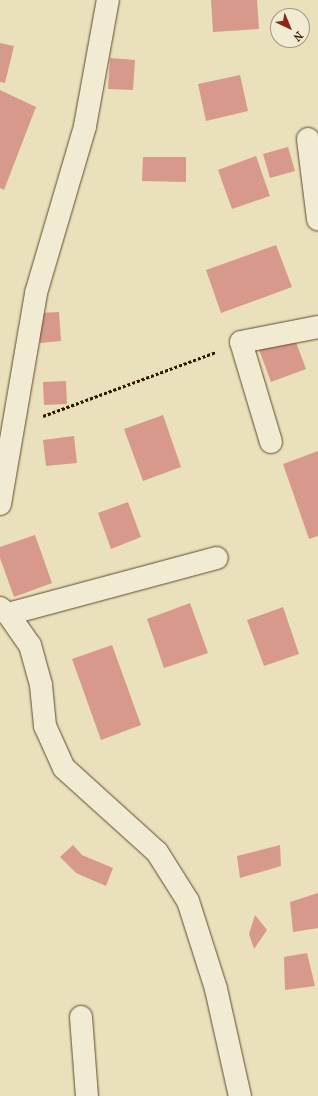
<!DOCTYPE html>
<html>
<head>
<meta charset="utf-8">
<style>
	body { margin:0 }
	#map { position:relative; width:318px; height:1096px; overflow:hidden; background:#eae0bc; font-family:"IM FELL French Canon",serif }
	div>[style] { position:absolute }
	.building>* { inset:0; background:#d7998b }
	.path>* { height:2.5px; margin-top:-1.25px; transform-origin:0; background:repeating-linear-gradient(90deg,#321800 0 3px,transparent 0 5px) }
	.roads { filter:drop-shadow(0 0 1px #604a2f) drop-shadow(0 0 1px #604a2f) }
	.minor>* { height:22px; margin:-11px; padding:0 11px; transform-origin:11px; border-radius:11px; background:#f1ebd3 }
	span { translate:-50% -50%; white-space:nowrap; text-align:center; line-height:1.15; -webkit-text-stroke:3.5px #f1ebd3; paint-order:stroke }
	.north { position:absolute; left:270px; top:8px; width:40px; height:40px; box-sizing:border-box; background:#f1ebd3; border:1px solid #a5977f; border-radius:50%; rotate:136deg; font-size:11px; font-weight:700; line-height:16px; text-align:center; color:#321800 }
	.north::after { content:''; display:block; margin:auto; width:14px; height:18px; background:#8f2418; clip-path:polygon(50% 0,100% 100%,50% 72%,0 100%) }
</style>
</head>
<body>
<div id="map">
	<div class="building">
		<div style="clip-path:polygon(211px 0,257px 0,259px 29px,213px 32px)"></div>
		<div style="clip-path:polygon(0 43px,14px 46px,5px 83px,0 82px)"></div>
		<div style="clip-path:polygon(110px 58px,135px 60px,133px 90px,108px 89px)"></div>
		<div style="clip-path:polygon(240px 75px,248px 111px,206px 121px,198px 84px)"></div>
		<div style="clip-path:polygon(0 90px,36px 107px,4px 190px,0 188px)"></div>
		<div style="clip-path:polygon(288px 147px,295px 171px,270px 178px,263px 154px)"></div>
		<div style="clip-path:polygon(256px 156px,270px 196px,232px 209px,218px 170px)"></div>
		<div style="clip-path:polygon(143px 157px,186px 157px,186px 182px,142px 181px)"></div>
		<div style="clip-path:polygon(276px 245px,292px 287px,221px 313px,206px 270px)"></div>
		<div style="clip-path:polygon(59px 312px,61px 341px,40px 343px,39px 313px)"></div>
		<div style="clip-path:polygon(293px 334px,306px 369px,271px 382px,258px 347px)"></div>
		<div style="clip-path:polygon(66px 381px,67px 404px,44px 405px,43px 382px)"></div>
		<div style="clip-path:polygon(163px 415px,181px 467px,143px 481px,124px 429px)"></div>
		<div style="clip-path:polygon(74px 436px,77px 463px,46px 466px,43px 440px)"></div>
		<div style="clip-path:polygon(318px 451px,318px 536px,309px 539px,283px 464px)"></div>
		<div style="clip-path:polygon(128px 502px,141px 537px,111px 549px,98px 513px)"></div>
		<div style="clip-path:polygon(35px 535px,52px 583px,14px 597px,0 558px,0 547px)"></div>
		<div style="clip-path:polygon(190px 603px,208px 653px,164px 668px,147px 619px)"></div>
		<div style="clip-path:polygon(283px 607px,299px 654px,264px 666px,247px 620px)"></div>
		<div style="clip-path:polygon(112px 645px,141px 725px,101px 740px,72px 659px)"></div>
		<div style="clip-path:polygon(73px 845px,82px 855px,113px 868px,106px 886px,76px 873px,60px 857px)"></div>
		<div style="clip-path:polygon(280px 845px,281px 866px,240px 878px,237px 856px)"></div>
		<div style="clip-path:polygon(318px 893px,318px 928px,293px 932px,290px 902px)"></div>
		<div style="clip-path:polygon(255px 915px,267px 930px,254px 949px,249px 934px)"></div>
		<div style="clip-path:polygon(307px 953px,315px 986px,285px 990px,284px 957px)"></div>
	</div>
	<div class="path">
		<div style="left:43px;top:416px;width:184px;rotate:-20.3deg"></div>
	</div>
	<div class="roads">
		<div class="minor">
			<div style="left:308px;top:139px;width:81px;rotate:82.9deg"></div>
			<div style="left:271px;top:442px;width:104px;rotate:-106.7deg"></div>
			<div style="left:241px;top:342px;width:78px;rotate:-11deg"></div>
			<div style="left:0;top:504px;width:214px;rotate:-80.3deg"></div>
			<div style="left:36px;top:293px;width:174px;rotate:-73.6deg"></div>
			<div style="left:85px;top:126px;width:128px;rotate:-79.7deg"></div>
			<div style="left:0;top:608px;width:10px;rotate:37deg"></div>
			<div style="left:8px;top:614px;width:38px;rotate:55deg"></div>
			<div style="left:30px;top:645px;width:41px;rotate:74.6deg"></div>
			<div style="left:41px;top:685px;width:41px;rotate:84.4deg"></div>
			<div style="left:45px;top:726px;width:46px;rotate:65.7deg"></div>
			<div style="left:64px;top:768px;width:125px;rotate:42.1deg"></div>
			<div style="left:157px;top:852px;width:58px;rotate:57.7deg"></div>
			<div style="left:188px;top:901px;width:92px;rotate:72.3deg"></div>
			<div style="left:216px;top:989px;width:110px;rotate:77.4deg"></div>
			<div style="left:8px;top:614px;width:216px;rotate:-15deg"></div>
			<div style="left:81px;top:1017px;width:79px;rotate:85.7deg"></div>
		</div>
	</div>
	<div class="north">N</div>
</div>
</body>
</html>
